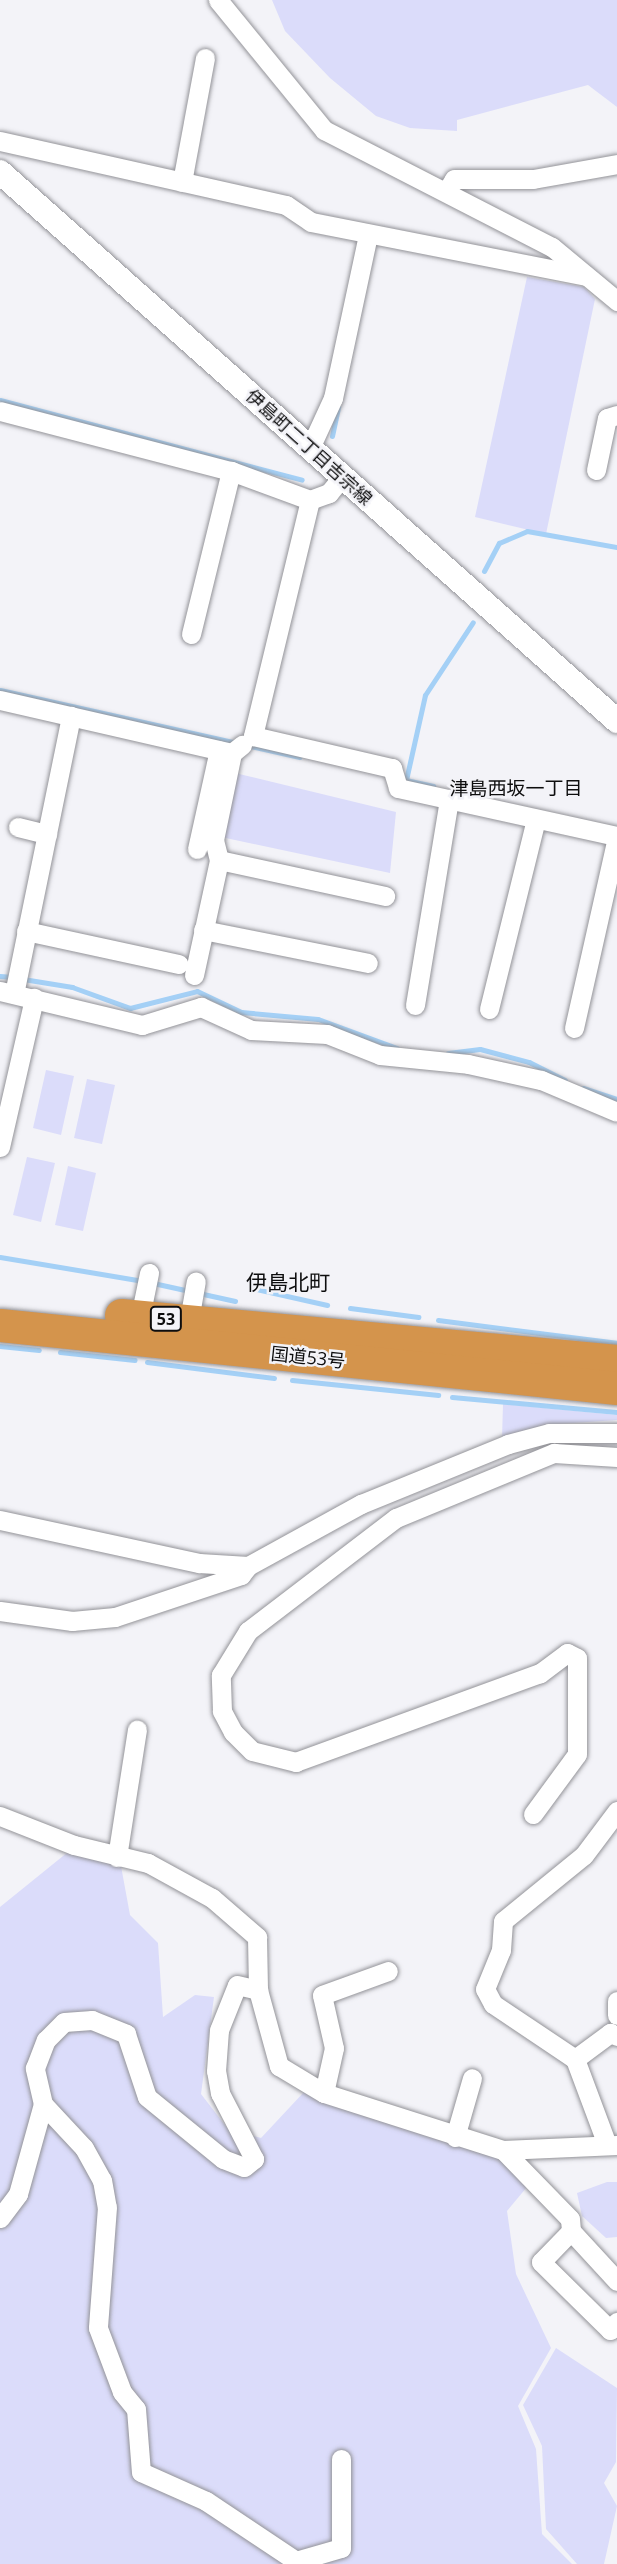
<!DOCTYPE html>
<html>
<head>
<meta charset="utf-8">
<style>
	body { margin:0 }
	#map { position:relative; width:617px; height:2564px; overflow:hidden; background:#f3f3f8; font-family:"Open Sans","Noto Sans JP",sans-serif }
	div>[style] { position:absolute }
	.green>* { inset:0; background:#dbdcfa }
	.stream>* { height:5px; margin:-2.5px; padding:0 2.5px; transform-origin:2.5px; border-radius:2.5px; background:#a4d0f6 }
	.roads { filter:drop-shadow(0 0 2px #939398) drop-shadow(0 0 2px #939398) }
	.minor>* { height:19px; margin:-9.5px; padding:0 9.5px; transform-origin:9.5px; border-radius:9.5px; background:#fff }
	.tertiary>* { height:24px; margin:-12px; padding:0 12px; transform-origin:12px; border-radius:12px; background:#fff }
	.trunk>* { height:33px; margin:-16.5px; padding:0 16.5px; transform-origin:16.5px; border-radius:16.5px; background:#d4944c }
	span { translate:-50% -50%; white-space:nowrap; text-align:center; line-height:1.15; -webkit-text-stroke:5px #f3f3f8; paint-order:stroke }
	.shield-label span { padding:2px 5px; background:#f3f3f8; border:2px solid; border-radius:5px; -webkit-text-stroke-width:0 }
	.shield-label { font-size:16px; color:#0d0d0e; font-weight:700 }
	.street-label { font-size:18px; color:#0d0d0e }
	.neighbourhood-label { font-size:19px; color:#0d0d0e }
	.quarter-label { font-size:21px; color:#0d0d0e }
</style>
</head>
<body>
<div id="map">
	<div class="green">
		<div style="clip-path:polygon(272px 0,617px 0,617px 107px,588px 85px,457px 120px,457px 131px,410px 128px,376px 116px,330px 78px,285px 31px)"></div>
		<div style="clip-path:polygon(527px 277px,584px 287px,595px 299px,546px 534px,475px 517px)"></div>
		<div style="clip-path:polygon(235px 773px,396px 812px,390px 873px,221px 837px)"></div>
		<div style="clip-path:polygon(46px 1070px,74px 1076px,61px 1135px,33px 1128px)"></div>
		<div style="clip-path:polygon(87px 1079px,115px 1085px,102px 1144px,74px 1138px)"></div>
		<div style="clip-path:polygon(27px 1157px,55px 1163px,41px 1222px,13px 1215px)"></div>
		<div style="clip-path:polygon(68px 1166px,96px 1173px,83px 1231px,55px 1225px)"></div>
		<div style="clip-path:polygon(503px 1404px,617px 1415px,617px 1420px,544px 1425px,502px 1438px)"></div>
		<div style="clip-path:polygon(68px 1852px,121px 1866px,130px 1915px,158px 1943px,163px 2017px,195px 1995px,214px 1997px,201px 2094px,228px 2129px,261px 2138px,304px 2092px,500px 2155px,527px 2187px,507px 2211px,516px 2274px,551px 2348px,518px 2406px,536px 2449px,542px 2534px,572px 2564px,0 2564px,0 1907px)"></div>
		<div style="clip-path:polygon(607px 2182px,617px 2182px,617px 2237px,606px 2238px,582px 2216px,577px 2193px)"></div>
		<div style="clip-path:polygon(556px 2348px,617px 2388px,616px 2462px,604px 2483px,617px 2506px,604px 2564px,577px 2564px,546px 2529px,542px 2446px,523px 2405px)"></div>
	</div>
	<div class="stream">
		<div style="left:0;top:400px;width:312px;rotate:14.8deg"></div>
		<div style="left:332px;top:436px;width:30px;rotate:-78deg"></div>
		<div style="left:484px;top:571px;width:32px;rotate:-62deg"></div>
		<div style="left:499px;top:543px;width:30px;rotate:-23deg"></div>
		<div style="left:527px;top:531px;width:91px;rotate:10.1deg"></div>
		<div style="left:0;top:690px;width:307px;rotate:12.6deg"></div>
		<div style="left:401px;top:779px;width:33px;rotate:12deg"></div>
		<div style="left:406px;top:780px;width:87px;rotate:-77.4deg"></div>
		<div style="left:425px;top:695px;width:87px;rotate:-56.7deg"></div>
		<div style="left:0;top:976px;width:13px;rotate:4deg"></div>
		<div style="left:23px;top:979px;width:50px;rotate:9.3deg"></div>
		<div style="left:72px;top:987px;width:62px;rotate:19.9deg"></div>
		<div style="left:130px;top:1008px;width:69px;rotate:-14.2deg"></div>
		<div style="left:197px;top:991px;width:49px;rotate:25.5deg"></div>
		<div style="left:241px;top:1012px;width:77px;rotate:5.2deg"></div>
		<div style="left:318px;top:1019px;width:84px;rotate:20.2deg"></div>
		<div style="left:448px;top:1053px;width:32px;rotate:-7deg"></div>
		<div style="left:480px;top:1049px;width:51px;rotate:14.9deg"></div>
		<div style="left:529px;top:1062px;width:40px;rotate:26.6deg"></div>
		<div style="left:583px;top:1088px;width:36px;rotate:18deg"></div>
		<div style="left:0;top:1257px;width:145px;rotate:9.5deg"></div>
		<div style="left:153px;top:1283px;width:84px;rotate:12.4deg"></div>
		<div style="left:251px;top:1288px;width:78px;rotate:12.6deg"></div>
		<div style="left:350px;top:1308px;width:69px;rotate:7.5deg"></div>
		<div style="left:438px;top:1320px;width:180px;rotate:7.3deg"></div>
		<div style="left:0;top:1346px;width:39px;rotate:6deg"></div>
		<div style="left:60px;top:1352px;width:75px;rotate:6.1deg"></div>
		<div style="left:147px;top:1362px;width:128px;rotate:7.2deg"></div>
		<div style="left:292px;top:1380px;width:147px;rotate:5.9deg"></div>
		<div style="left:452px;top:1397px;width:166px;rotate:5.2deg"></div>
	</div>
	<div class="roads">
		<div class="minor">
			<div style="left:218px;top:0;width:168px;rotate:50.8deg"></div>
			<div style="left:324px;top:130px;width:256px;rotate:27.2deg"></div>
			<div style="left:552px;top:247px;width:85px;rotate:39.7deg"></div>
			<div style="left:0;top:141px;width:293px;rotate:12.6deg"></div>
			<div style="left:286px;top:205px;width:30px;rotate:34deg"></div>
			<div style="left:311px;top:222px;width:280px;rotate:11.1deg"></div>
			<div style="left:182px;top:182px;width:126px;rotate:-79.5deg"></div>
			<div style="left:446px;top:192px;width:15px;rotate:-58deg"></div>
			<div style="left:454px;top:179px;width:79px"></div>
			<div style="left:533px;top:179px;width:85px;rotate:-10.1deg"></div>
			<div style="left:0;top:411px;width:239px;rotate:14.6deg"></div>
			<div style="left:231px;top:471px;width:84px;rotate:20.2deg"></div>
			<div style="left:310px;top:448px;width:55px;rotate:-65.3deg"></div>
			<div style="left:333px;top:398px;width:167px;rotate:-77.9deg"></div>
			<div style="left:596px;top:470px;width:53px;rotate:-78.1deg"></div>
			<div style="left:607px;top:418px;width:10px;rotate:-17deg"></div>
			<div style="left:342px;top:477px;width:21px;rotate:129deg"></div>
			<div style="left:329px;top:493px;width:20px;rotate:160deg"></div>
			<div style="left:310px;top:500px;width:243px;rotate:103.6deg"></div>
			<div style="left:253px;top:736px;width:143px;rotate:13deg"></div>
			<div style="left:392px;top:768px;width:21px;rotate:73deg"></div>
			<div style="left:398px;top:788px;width:224px;rotate:12.4deg"></div>
			<div style="left:191px;top:634px;width:168px;rotate:-76.2deg"></div>
			<div style="left:0;top:700px;width:238px;rotate:12.9deg"></div>
			<div style="left:232px;top:753px;width:13px;rotate:-39deg"></div>
			<div style="left:232px;top:753px;width:89px;rotate:101.7deg"></div>
			<div style="left:214px;top:840px;width:21px;rotate:76deg"></div>
			<div style="left:219px;top:860px;width:170px;rotate:12.2deg"></div>
			<div style="left:18px;top:827px;width:30px;rotate:14deg"></div>
			<div style="left:197px;top:849px;width:101px;rotate:-77.5deg"></div>
			<div style="left:203px;top:930px;width:168px;rotate:11.3deg"></div>
			<div style="left:26px;top:931px;width:156px;rotate:12.2deg"></div>
			<div style="left:194px;top:975px;width:118px;rotate:-77.7deg"></div>
			<div style="left:0;top:991px;width:146px;rotate:13.5deg"></div>
			<div style="left:142px;top:1025px;width:62px;rotate:-17deg"></div>
			<div style="left:201px;top:1007px;width:55px;rotate:24.7deg"></div>
			<div style="left:251px;top:1030px;width:76px;rotate:3deg"></div>
			<div style="left:327px;top:1034px;width:57px;rotate:21.6deg"></div>
			<div style="left:380px;top:1055px;width:88px;rotate:5.8deg"></div>
			<div style="left:468px;top:1064px;width:75px;rotate:12.4deg"></div>
			<div style="left:541px;top:1080px;width:82px;rotate:22.8deg"></div>
			<div style="left:14px;top:994px;width:284px;rotate:-78.4deg"></div>
			<div style="left:415px;top:1005px;width:209px;rotate:-80.6deg"></div>
			<div style="left:489px;top:1009px;width:196px;rotate:-76.1deg"></div>
			<div style="left:574px;top:1028px;width:196px;rotate:-77.3deg"></div>
			<div style="left:0;top:1147px;width:153px;rotate:-77.1deg"></div>
			<div style="left:140px;top:1317px;width:45px;rotate:-78.4deg"></div>
			<div style="left:189px;top:1320px;width:39px;rotate:-80deg"></div>
			<div style="left:0;top:1520px;width:204px;rotate:12.2deg"></div>
			<div style="left:199px;top:1563px;width:49px;rotate:3.5deg"></div>
			<div style="left:248px;top:1566px;width:129px;rotate:-28.8deg"></div>
			<div style="left:361px;top:1504px;width:159px;rotate:-22.2deg"></div>
			<div style="left:508px;top:1444px;width:42px;rotate:-15deg"></div>
			<div style="left:549px;top:1433px;width:68px"></div>
			<div style="left:0;top:1611px;width:73px;rotate:7.9deg"></div>
			<div style="left:72px;top:1621px;width:43px;rotate:-5.3deg"></div>
			<div style="left:115px;top:1617px;width:133px;rotate:-18.4deg"></div>
			<div style="left:241px;top:1575px;width:11px;rotate:-52deg"></div>
			<div style="left:533px;top:1814px;width:74px;rotate:-53.7deg"></div>
			<div style="left:577px;top:1754px;width:96px;rotate:-90deg"></div>
			<div style="left:577px;top:1658px;width:11px;rotate:-153deg"></div>
			<div style="left:567px;top:1653px;width:34px;rotate:143deg"></div>
			<div style="left:540px;top:1673px;width:260px;rotate:160deg"></div>
			<div style="left:296px;top:1762px;width:45px;rotate:-166deg"></div>
			<div style="left:252px;top:1751px;width:27px;rotate:-135deg"></div>
			<div style="left:233px;top:1732px;width:24px;rotate:-118deg"></div>
			<div style="left:222px;top:1711px;width:36px;rotate:-92deg"></div>
			<div style="left:221px;top:1675px;width:52px;rotate:-58.5deg"></div>
			<div style="left:248px;top:1631px;width:186px;rotate:-37.4deg"></div>
			<div style="left:396px;top:1518px;width:171px;rotate:-22.4deg"></div>
			<div style="left:554px;top:1453px;width:63px;rotate:3.6deg"></div>
			<div style="left:0;top:1816px;width:79px;rotate:21.4deg"></div>
			<div style="left:74px;top:1845px;width:76px;rotate:13.7deg"></div>
			<div style="left:148px;top:1863px;width:73px;rotate:28.7deg"></div>
			<div style="left:212px;top:1898px;width:60px;rotate:40.9deg"></div>
			<div style="left:257px;top:1937px;width:53px;rotate:88.9deg"></div>
			<div style="left:258px;top:1990px;width:79px;rotate:74.6deg"></div>
			<div style="left:279px;top:2066px;width:52px;rotate:31deg"></div>
			<div style="left:324px;top:2093px;width:188px;rotate:17.7deg"></div>
			<div style="left:503px;top:2150px;width:114px;rotate:-2.5deg"></div>
			<div style="left:117px;top:1857px;width:129px;rotate:-81.1deg"></div>
			<div style="left:617px;top:2001px;width:14px;rotate:90deg"></div>
			<div style="left:575px;top:2059px;width:44px;rotate:-36.6deg"></div>
			<div style="left:610px;top:2033px;width:8px;rotate:23deg"></div>
			<div style="left:324px;top:2093px;width:46px;rotate:-77.5deg"></div>
			<div style="left:334px;top:2048px;width:54px;rotate:-102.8deg"></div>
			<div style="left:322px;top:1995px;width:70px;rotate:-20deg"></div>
			<div style="left:43px;top:2104px;width:60px;rotate:47deg"></div>
			<div style="left:84px;top:2148px;width:37px;rotate:61deg"></div>
			<div style="left:102px;top:2180px;width:27px;rotate:80deg"></div>
			<div style="left:107px;top:2207px;width:121px;rotate:94.3deg"></div>
			<div style="left:98px;top:2328px;width:68px;rotate:69.4deg"></div>
			<div style="left:122px;top:2392px;width:22px;rotate:51deg"></div>
			<div style="left:136px;top:2409px;width:63px;rotate:85.5deg"></div>
			<div style="left:141px;top:2472px;width:71px;rotate:24deg"></div>
			<div style="left:206px;top:2501px;width:108px;rotate:33.7deg"></div>
			<div style="left:296px;top:2561px;width:47px;rotate:-16.1deg"></div>
			<div style="left:341px;top:2548px;width:89px;rotate:-90deg"></div>
			<div style="left:455px;top:2137px;width:61px;rotate:-73.9deg"></div>
			<div style="left:606px;top:2142px;width:89px;rotate:-110.5deg"></div>
			<div style="left:575px;top:2059px;width:99px;rotate:-146.1deg"></div>
			<div style="left:493px;top:2004px;width:17px;rotate:-118deg"></div>
			<div style="left:485px;top:1989px;width:42px;rotate:-67.7deg"></div>
			<div style="left:501px;top:1950px;width:29px;rotate:-86deg"></div>
			<div style="left:503px;top:1921px;width:104px;rotate:-39.2deg"></div>
			<div style="left:584px;top:1855px;width:55px;rotate:-53.1deg"></div>
			<div style="left:503px;top:2150px;width:96px;rotate:45.8deg"></div>
			<div style="left:570px;top:2219px;width:12px;rotate:85deg"></div>
			<div style="left:571px;top:2231px;width:68px;rotate:47.4deg"></div>
			<div style="left:0;top:2218px;width:30px;rotate:-53deg"></div>
			<div style="left:18px;top:2194px;width:93px;rotate:-74.5deg"></div>
			<div style="left:43px;top:2104px;width:37px;rotate:-103deg"></div>
			<div style="left:35px;top:2068px;width:30px;rotate:-69deg"></div>
			<div style="left:46px;top:2040px;width:25px;rotate:-45deg"></div>
			<div style="left:64px;top:2022px;width:28px;rotate:-4deg"></div>
			<div style="left:92px;top:2020px;width:37px;rotate:22deg"></div>
			<div style="left:126px;top:2034px;width:66px;rotate:71.6deg"></div>
			<div style="left:147px;top:2097px;width:98px;rotate:39.2deg"></div>
			<div style="left:223px;top:2159px;width:22px;rotate:21deg"></div>
			<div style="left:244px;top:2167px;width:13px;rotate:-39deg"></div>
			<div style="left:254px;top:2159px;width:74px;rotate:-117.3deg"></div>
			<div style="left:220px;top:2093px;width:22px;rotate:-100deg"></div>
			<div style="left:216px;top:2071px;width:41px;rotate:-85.8deg"></div>
			<div style="left:219px;top:2030px;width:48px;rotate:-68.2deg"></div>
			<div style="left:237px;top:1985px;width:22px;rotate:13deg"></div>
			<div style="left:571px;top:2231px;width:43px;rotate:134.1deg"></div>
			<div style="left:541px;top:2262px;width:97px;rotate:44.6deg"></div>
			<div style="left:610px;top:2330px;width:11px;rotate:-49deg"></div>
		</div>
		<div class="tertiary">
			<div style="left:0;top:172px;width:826px;rotate:41.66deg"></div>
		</div>
		<div class="trunk">
			<div style="left:121px;top:1315px;width:498px;rotate:5.3deg"></div>
			<div style="left:0;top:1325px;width:620px;rotate:5.83deg"></div>
		</div>
	</div>
	<div class="shield-label">
		<span style="left:166px;top:1319px">53</span>
	</div>
	<div class="street-label">
		<span style="left:309px;top:447px;rotate:42deg">伊島町二丁目吉宗線</span>
		<span style="left:308px;top:1357px;rotate:6deg">国道53号</span>
	</div>
	<div class="neighbourhood-label">
		<span style="left:516px;top:789px">津島西坂一丁目</span>
	</div>
	<div class="quarter-label">
		<span style="left:288px;top:1282px">伊島北町</span>
	</div>
</div>
</body>
</html>
